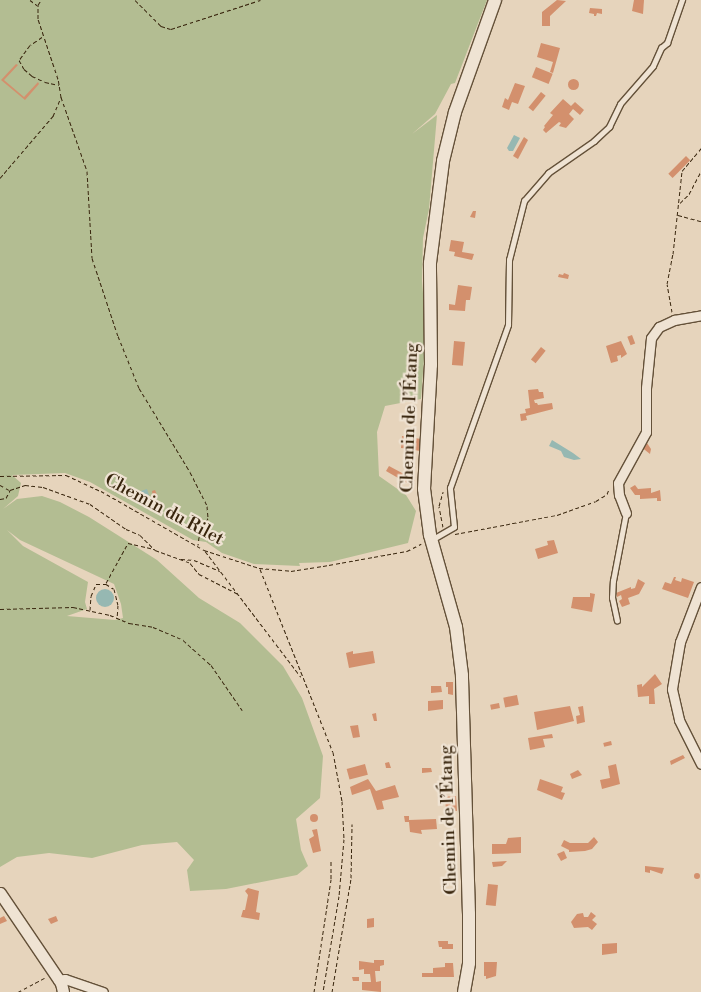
<!DOCTYPE html>
<html>
<head>
<meta charset="utf-8">
<style>
  body { margin:0 }
  #map { position:relative; width:701px; height:992px; overflow:hidden; background:#e6d4bc; font-family:"Libre Bodoni",serif }
  div>[style] { position:absolute }
  [style*='--x'] { left:calc(var(--x)*1px); top:calc(var(--y)*1px); width:calc(var(--w)*1px); rotate:calc(var(--a)*1deg) }
  .green>* { inset:0; background:#b3bd92 }
  .water>* { inset:0; background:#96b8b2; transform-origin:0 0 }
  .round { border-radius:50% }
  .building>* { inset:0; background:#d3906d; transform-origin:0 0 }
  .path>* { height:1px; margin-top:-0.5px; transform-origin:0; background:repeating-linear-gradient(90deg,#38250d 0 4px,transparent 0 6.5px) }
  .roads { filter:drop-shadow(1px 0 #645139) drop-shadow(-1px 0 #645139) drop-shadow(0 1px #645139) drop-shadow(0 -1px #645139) }
  .service>* { height:4.5px; margin:-2.25px; padding:0 2.25px; transform-origin:2.25px; border-radius:2.25px; background:#efe3d3 }
  .minor>* { height:9px; margin:-4.5px; padding:0 4.5px; transform-origin:4.5px; border-radius:4.5px; background:#efe3d3 }
  .tertiary>* { height:11px; margin:-5.5px; padding:0 5.5px; transform-origin:5.5px; border-radius:5.5px; background:#efe3d3 }
  .secondary>* { height:12px; margin:-6px; padding:0 6px; transform-origin:6px; border-radius:6px; background:#efe3d3 }
  span { translate:-50% -50%; white-space:nowrap; text-align:center; line-height:1.15; -webkit-text-stroke:4.5px #efe3d3; paint-order:stroke }
  .street-label { font-size:18px; color:#38250d }
</style>
</head>
<body>
<div id="map">
  <div class="green">
    <i style="clip-path:polygon(evenodd,0 0,487px 0,455px 83px,451px 84px,435px 114px,412px 134px,437px 115px,429px 209px,423px 238px,422px 281px,426px 331px,421px 399px,385px 406px,377px 432px,379px 476px,406px 495px,416px 511px,408px 543px,330px 562px,299px 563px,300px 566px,254px 564px,222px 553px,206px 542px,193px 540px,90px 482px,65px 473px,12px 475px,21px 483px,18px 496px,3px 509px,17px 499px,42px 496px,60px 502px,89px 517px,157px 560px,199px 598px,240px 623px,283px 666px,302px 698px,323px 756px,320px 798px,296px 819px,301px 850px,308px 866px,297px 875px,226px 889px,190px 891px,187px 870px,194px 860px,177px 842px,142px 845px,92px 858px,49px 853px,17px 857px,0 867px,0 0,7px 530px,20px 540px,114px 584px,121px 604px,123px 618px,115px 620px,67px 616px,87px 609px,85px 602px,88px 582px,23px 546px,7px 530px)"></i>
  </div>
  <div class="water">
    <i style="clip-path:polygon(514px 135px,520px 138px,513px 151px,509px 151px,507px 148px)"></i>
    <i style="clip-path:polygon(552px 440px,573px 453px,581px 459px,574px 460px,564px 457px,561px 451px,549px 446px)"></i>
    <i style="left:147px;top:489px;width:13px;height:12px;rotate:72deg"></i>
    <i class="round" style="left:96px;top:589px;width:18px;height:18px"></i>
  </div>
  <div class="building">
    <i style="clip-path:polygon(557px 0,566px 1px,550px 16px,550px 26px,542px 26px,542px 12px)"></i>
    <i style="clip-path:polygon(634px 0,644px 0,643px 14px,632px 11px)"></i>
    <i style="clip-path:polygon(590px 8px,602px 9px,602px 14px,597px 13px,596px 16px,594px 16px,594px 14px,589px 13px)"></i>
    <i style="clip-path:polygon(541px 43px,560px 48px,553px 73px,550px 72px,553px 62px,537px 57px)"></i>
    <i style="clip-path:polygon(16px 64px,18px 65px,4px 80px,24px 97px,38px 82px,39px 84px,25px 100px,1px 80px)"></i>
    <i style="left:536px;top:67px;width:18px;height:11px;rotate:22deg"></i>
    <i class="round" style="left:567.5px;top:78.5px;width:11px;height:11px"></i>
    <i style="clip-path:polygon(515px 83px,525px 86px,518px 104px,512px 102px,509px 110px,502px 107px,505px 98px,508px 100px)"></i>
    <i style="left:541px;top:92px;width:6px;height:20px;rotate:39deg"></i>
    <i style="clip-path:polygon(563px 99px,571px 106px,575px 102px,584px 110px,580px 115px,573px 109px,569px 114px,574px 119px,566px 128px,559px 126px,561px 123px,559px 122px,546px 133px,543px 130px,545px 127px,544px 126px,553px 115px,550px 113px)"></i>
    <i style="clip-path:polygon(524px 137px,528px 140px,518px 159px,513px 156px)"></i>
    <i style="left:686px;top:156px;width:6px;height:25px;rotate:45deg"></i>
    <i style="clip-path:polygon(473px 211px,476px 211px,475px 218px,470px 217px)"></i>
    <i style="clip-path:polygon(451px 240px,464px 242px,462px 252px,474px 254px,472px 260px,454px 256px,455px 252px,449px 251px)"></i>
    <i style="clip-path:polygon(564px 273px,569px 275px,568px 279px,558px 277px,559px 274px,563px 275px)"></i>
    <i style="clip-path:polygon(458px 285px,472px 287px,470px 300px,466px 300px,465px 311px,449px 310px,449px 304px,455px 305px)"></i>
    <i style="left:632px;top:335px;width:9px;height:5px;rotate:69deg"></i>
    <i style="left:454px;top:341px;width:11px;height:24px;rotate:5deg"></i>
    <i style="clip-path:polygon(621px 341px,627px 354px,621px 358px,621px 355px,617px 356px,618px 361px,611px 363px,606px 346px)"></i>
    <i style="left:541px;top:347px;width:6px;height:16px;rotate:39deg"></i>
    <i style="clip-path:polygon(538px 389px,539px 392px,543px 392px,544px 398px,534px 400px,535px 403px,537px 403px,538px 405px,552px 403px,553px 409px,526px 416px,527px 420px,521px 421px,520px 414px,526px 413px,525px 409px,530px 408px,528px 390px)"></i>
    <i style="clip-path:polygon(402px 436px,421px 439px,420px 451px,414px 450px,412px 464px,407px 464px,409px 449px,401px 448px)"></i>
    <i style="clip-path:polygon(645px 440px,651px 449px,650px 454px,640px 446px)"></i>
    <i style="clip-path:polygon(389px 466px,415px 480px,412px 486px,386px 471px)"></i>
    <i style="clip-path:polygon(635px 485px,638px 489px,651px 488px,651px 493px,660px 490px,661px 501px,657px 501px,657px 498px,640px 499px,640px 495px,635px 495px,630px 488px)"></i>
    <i style="clip-path:polygon(155px 490px,157px 495px,153px 497px,152px 491px)"></i>
    <i style="clip-path:polygon(554px 540px,558px 553px,538px 559px,535px 549px,548px 545px,547px 541px)"></i>
    <i style="clip-path:polygon(674px 577px,676px 577px,675px 580px,681px 582px,682px 578px,694px 582px,688px 598px,662px 589px,665px 582px,671px 584px)"></i>
    <i style="clip-path:polygon(638px 579px,645px 583px,639px 594px,628px 598px,630px 604px,622px 607px,619px 601px,622px 599px,621px 595px,617px 597px,616px 593px,631px 587px,631px 589px,635px 588px)"></i>
    <i style="clip-path:polygon(590px 593px,595px 594px,592px 612px,571px 608px,573px 597px,590px 597px)"></i>
    <i style="clip-path:polygon(353px 651px,353px 654px,373px 651px,375px 663px,349px 668px,346px 653px)"></i>
    <i style="clip-path:polygon(655px 674px,662px 684px,654px 689px,655px 704px,649px 704px,649px 696px,638px 697px,637px 685px,642px 684px,642px 687px)"></i>
    <i style="clip-path:polygon(446px 682px,453px 682px,453px 695px,448px 694px,448px 687px,446px 687px)"></i>
    <i style="clip-path:polygon(431px 686px,441px 686px,442px 692px,431px 693px)"></i>
    <i style="left:517px;top:695px;width:10px;height:14px;rotate:79deg"></i>
    <i style="clip-path:polygon(443px 700px,443px 709px,428px 711px,428px 701px)"></i>
    <i style="left:499px;top:703px;width:5px;height:9px;rotate:79deg"></i>
    <i style="clip-path:polygon(570px 706px,574px 721px,537px 730px,534px 712px)"></i>
    <i style="clip-path:polygon(583px 706px,585px 722px,577px 724px,576px 716px,580px 715px,578px 707px)"></i>
    <i style="clip-path:polygon(376px 713px,377px 721px,374px 721px,372px 714px)"></i>
    <i style="clip-path:polygon(358px 725px,360px 737px,353px 738px,350px 726px)"></i>
    <i style="clip-path:polygon(552px 734px,553px 738px,543px 739px,545px 747px,530px 750px,528px 738px)"></i>
    <i style="left:611px;top:741px;width:4px;height:8px;rotate:76deg"></i>
    <i style="clip-path:polygon(442px 751px,451px 751px,452px 755px,443px 756px)"></i>
    <i style="clip-path:polygon(683px 755px,685px 758px,671px 765px,670px 761px)"></i>
    <i style="clip-path:polygon(389px 762px,391px 768px,386px 768px,385px 763px)"></i>
    <i style="left:365px;top:764px;width:11px;height:19px;rotate:75deg"></i>
    <i style="clip-path:polygon(616px 764px,620px 784px,602px 789px,600px 780px,610px 778px,608px 766px)"></i>
    <i style="clip-path:polygon(422px 768px,431px 768px,432px 772px,422px 773px)"></i>
    <i style="clip-path:polygon(578px 770px,582px 775px,572px 779px,570px 774px)"></i>
    <i style="clip-path:polygon(368px 779px,376px 791px,395px 785px,399px 797px,382px 801px,384px 809px,377px 810px,370px 789px,352px 795px,350px 787px)"></i>
    <i style="clip-path:polygon(540px 779px,563px 787px,561px 792px,565px 793px,562px 800px,537px 790px)"></i>
    <i style="left:456px;top:796px;width:15px;height:11px;rotate:86deg"></i>
    <i class="round" style="left:310px;top:814px;width:8px;height:8px"></i>
    <i style="clip-path:polygon(404px 816px,409px 816px,409px 820px,436px 819px,437px 829px,421px 830px,422px 834px,410px 832px,409px 822px,405px 822px)"></i>
    <i style="clip-path:polygon(317px 829px,321px 851px,313px 853px,309px 839px,314px 836px,312px 830px)"></i>
    <i style="clip-path:polygon(521px 837px,521px 853px,492px 854px,492px 844px,506px 844px,508px 838px)"></i>
    <i style="clip-path:polygon(594px 837px,598px 842px,592px 849px,585px 851px,569px 852px,569px 850px,561px 846px,564px 840px,570px 843px,588px 843px)"></i>
    <i style="clip-path:polygon(564px 851px,567px 858px,561px 861px,557px 854px)"></i>
    <i style="clip-path:polygon(507px 861px,502px 866px,493px 867px,492px 862px)"></i>
    <i style="clip-path:polygon(645px 866px,664px 868px,662px 874px,650px 870px,650px 873px,645px 872px)"></i>
    <i class="round" style="left:694px;top:873px;width:6px;height:6px"></i>
    <i style="left:488px;top:884px;width:10px;height:21px;rotate:6deg"></i>
    <i style="clip-path:polygon(248px 888px,259px 891px,256px 912px,260px 913px,259px 920px,241px 917px,243px 910px,245px 910px,248px 895px,245px 891px)"></i>
    <i style="clip-path:polygon(591px 912px,596px 916px,592px 920px,597px 924px,592px 930px,588px 927px,574px 928px,571px 922px,577px 914px,583px 913px,584px 917px,588px 917px)"></i>
    <i style="clip-path:polygon(4px 916px,7px 921px,0 924px,0 918px)"></i>
    <i style="clip-path:polygon(56px 916px,58px 921px,51px 924px,48px 919px)"></i>
    <i style="clip-path:polygon(374px 918px,374px 927px,367px 928px,367px 919px)"></i>
    <i style="clip-path:polygon(438px 941px,448px 941px,448px 944px,453px 944px,453px 949px,442px 949px,442px 947px,439px 947px)"></i>
    <i style="clip-path:polygon(617px 943px,617px 953px,602px 955px,602px 944px)"></i>
    <i style="clip-path:polygon(374px 960px,384px 960px,384px 965px,380px 966px,380px 971px,375px 971px,376px 982px,381px 981px,381px 992px,362px 990px,362px 982px,371px 982px,370px 974px,364px 974px,364px 969px,359px 970px,359px 961px,374px 963px)"></i>
    <i style="clip-path:polygon(484px 962px,497px 962px,496px 976px,486px 979px,486px 976px,484px 976px)"></i>
    <i style="clip-path:polygon(445px 963px,453px 963px,454px 977px,422px 977px,422px 973px,433px 973px,433px 968px,445px 967px)"></i>
    <i style="clip-path:polygon(352px 977px,359px 977px,359px 981px,353px 981px)"></i>
  </div>
  <div class="path">
    <i style="--x:30;--y:0;--w:9;--a:36"></i>
    <i style="--x:135;--y:0;--w:37;--a:45"></i>
    <i style="--x:161;--y:26;--w:10;--a:17"></i>
    <i style="--x:171;--y:29;--w:94;--a:-18"></i>
    <i style="--x:38;--y:5;--w:6;--a:-59"></i>
    <i style="--x:42;--y:37;--w:14;--a:146"></i>
    <i style="--x:30;--y:45;--w:19;--a:126"></i>
    <i style="--x:19;--y:60;--w:10;--a:61"></i>
    <i style="--x:24;--y:69;--w:11;--a:41"></i>
    <i style="--x:32;--y:76;--w:14;--a:25"></i>
    <i style="--x:45;--y:82;--w:14;--a:12"></i>
    <i style="--x:61;--y:97;--w:78;--a:70.6"></i>
    <i style="--x:87;--y:171;--w:87;--a:86.7"></i>
    <i style="--x:92;--y:258;--w:82;--a:71.6"></i>
    <i style="--x:118;--y:336;--w:56;--a:68"></i>
    <i style="--x:139;--y:388;--w:98;--a:58.7"></i>
    <i style="--x:190;--y:472;--w:38;--a:63"></i>
    <i style="--x:207;--y:506;--w:12;--a:85"></i>
    <i style="--x:208;--y:518;--w:21;--a:115"></i>
    <i style="--x:199;--y:537;--w:8;--a:97"></i>
    <i style="--x:0;--y:178;--w:82;--a:-49.5"></i>
    <i style="--x:53;--y:116;--w:21;--a:-67"></i>
    <i style="--x:61;--y:97;--w:18;--a:-99"></i>
    <i style="--x:58;--y:79;--w:63;--a:-108.4"></i>
    <i style="--x:38;--y:19;--w:14;--a:-90"></i>
    <i style="--x:680;--y:203;--w:13;--a:-45"></i>
    <i style="--x:689;--y:194;--w:26;--a:-62"></i>
    <i style="--x:678;--y:215;--w:24;--a:15"></i>
    <i style="--x:672;--y:312;--w:28;--a:-100"></i>
    <i style="--x:667;--y:284;--w:31;--a:-79"></i>
    <i style="--x:673;--y:254;--w:83;--a:-83.8"></i>
    <i style="--x:682;--y:171;--w:30;--a:-50"></i>
    <i style="--x:0;--y:476;--w:66;--a:-0.9"></i>
    <i style="--x:66;--y:475;--w:38;--a:25"></i>
    <i style="--x:101;--y:491;--w:119;--a:29.8"></i>
    <i style="--x:204;--y:550;--w:58;--a:18.1"></i>
    <i style="--x:259;--y:568;--w:32;--a:5"></i>
    <i style="--x:291;--y:571;--w:32;--a:-9"></i>
    <i style="--x:323;--y:566;--w:85;--a:-10.1"></i>
    <i style="--x:407;--y:551;--w:16;--a:-27"></i>
    <i style="--x:0;--y:485;--w:10;--a:29"></i>
    <i style="--x:0;--y:499;--w:6;--a:-9"></i>
    <i style="--x:6;--y:498;--w:9;--a:-63"></i>
    <i style="--x:10;--y:490;--w:16;--a:-18"></i>
    <i style="--x:25;--y:485;--w:18;--a:6"></i>
    <i style="--x:43;--y:487;--w:50;--a:19.9"></i>
    <i style="--x:90;--y:504;--w:44;--a:34.8"></i>
    <i style="--x:126;--y:529;--w:15;--a:23"></i>
    <i style="--x:140;--y:535;--w:21;--a:45"></i>
    <i style="--x:155;--y:550;--w:37;--a:20"></i>
    <i style="--x:190;--y:563;--w:14;--a:51"></i>
    <i style="--x:199;--y:574;--w:44;--a:27.1"></i>
    <i style="--x:443;--y:527;--w:21;--a:-101"></i>
    <i style="--x:439;--y:506;--w:15;--a:-74"></i>
    <i style="--x:455;--y:534;--w:104;--a:-10.6"></i>
    <i style="--x:557;--y:515;--w:41;--a:-19.7"></i>
    <i style="--x:596;--y:501;--w:13;--a:-32"></i>
    <i style="--x:607;--y:494;--w:5;--a:-68"></i>
    <i style="--x:205;--y:551;--w:158;--a:52.7"></i>
    <i style="--x:181;--y:559;--w:13;--a:4"></i>
    <i style="--x:194;--y:560;--w:28;--a:23"></i>
    <i style="--x:260;--y:569;--w:197;--a:68.3"></i>
    <i style="--x:333;--y:752;--w:50;--a:79.6"></i>
    <i style="--x:342;--y:801;--w:38;--a:87"></i>
    <i style="--x:344;--y:839;--w:57;--a:95"></i>
    <i style="--x:339;--y:896;--w:97;--a:99.5"></i>
    <i style="--x:106;--y:583;--w:46;--a:-61.2"></i>
    <i style="--x:128;--y:543;--w:27;--a:13"></i>
    <i style="--x:0;--y:609;--w:73;--a:-1.6"></i>
    <i style="--x:73;--y:607;--w:38;--a:12"></i>
    <i style="--x:110;--y:615;--w:21;--a:23"></i>
    <i style="--x:129;--y:623;--w:24;--a:9"></i>
    <i style="--x:153;--y:627;--w:33;--a:23"></i>
    <i style="--x:183;--y:640;--w:38;--a:42"></i>
    <i style="--x:211;--y:665;--w:55;--a:55.4"></i>
    <i style="--x:90;--y:610;--w:14;--a:-86"></i>
    <i style="--x:91;--y:596;--w:13;--a:-67"></i>
    <i style="--x:96;--y:584;--w:10;--a:0"></i>
    <i style="--x:106;--y:584;--w:9;--a:32"></i>
    <i style="--x:114;--y:589;--w:16;--a:76"></i>
    <i style="--x:118;--y:605;--w:13;--a:94"></i>
    <i style="--x:18;--y:992;--w:30;--a:-28"></i>
    <i style="--x:314;--y:992;--w:114;--a:-81.4"></i>
    <i style="--x:331;--y:879;--w:19;--a:-90"></i>
    <i style="--x:332;--y:992;--w:116;--a:-80.5"></i>
    <i style="--x:351;--y:878;--w:54;--a:-88.9"></i>
  </div>
  <div class="roads">
    <div class="service">
      <i style="--x:433;--y:539;--w:24;--a:-30"></i>
      <i style="--x:454;--y:527;--w:39;--a:-96"></i>
      <i style="--x:450;--y:488;--w:173;--a:-70.4"></i>
      <i style="--x:508;--y:325;--w:65;--a:-89.1"></i>
      <i style="--x:509;--y:260;--w:61;--a:-75.7"></i>
      <i style="--x:524;--y:201;--w:37;--a:-49"></i>
      <i style="--x:548;--y:173;--w:56;--a:-34.8"></i>
      <i style="--x:594;--y:141;--w:21;--a:-43"></i>
      <i style="--x:609;--y:127;--w:25;--a:-64"></i>
      <i style="--x:620;--y:104;--w:50;--a:-49"></i>
      <i style="--x:653;--y:66;--w:20;--a:-66"></i>
      <i style="--x:661;--y:48;--w:8;--a:-40"></i>
      <i style="--x:667;--y:43;--w:46;--a:-70.8"></i>
      <i style="--x:617;--y:621;--w:24;--a:-102"></i>
      <i style="--x:612;--y:598;--w:17;--a:-87"></i>
      <i style="--x:613;--y:581;--w:69;--a:-79.2"></i>
    </div>
    <div class="minor">
      <i style="--x:626;--y:513;--w:19;--a:-111"></i>
      <i style="--x:619;--y:495;--w:12;--a:-95"></i>
      <i style="--x:618;--y:483;--w:58;--a:-61.2"></i>
      <i style="--x:646;--y:432;--w:44;--a:-90"></i>
      <i style="--x:646;--y:388;--w:50;--a:-84.3"></i>
      <i style="--x:651;--y:338;--w:14;--a:-54"></i>
      <i style="--x:659;--y:327;--w:17;--a:-25"></i>
      <i style="--x:674;--y:320;--w:27;--a:-10"></i>
      <i style="--x:701;--y:587;--w:59;--a:110.9"></i>
      <i style="--x:680;--y:642;--w:48;--a:99.7"></i>
      <i style="--x:672;--y:689;--w:32;--a:77"></i>
      <i style="--x:679;--y:720;--w:49;--a:63.4"></i>
      <i style="--x:58;--y:980;--w:7;--a:-8"></i>
      <i style="--x:65;--y:979;--w:40;--a:18.9"></i>
    </div>
    <div class="tertiary">
      <i style="--x:0;--y:893;--w:109;--a:55.9"></i>
      <i style="--x:61;--y:983;--w:9;--a:77"></i>
    </div>
    <div class="secondary">
      <i style="--x:464;--y:992;--w:29;--a:-80"></i>
      <i style="--x:469;--y:963;--w:49;--a:-90"></i>
      <i style="--x:469;--y:914;--w:239;--a:-91.7"></i>
      <i style="--x:462;--y:675;--w:48;--a:-97.1"></i>
      <i style="--x:456;--y:627;--w:96;--a:-105.8"></i>
      <i style="--x:430;--y:535;--w:46;--a:-97.4"></i>
      <i style="--x:424;--y:489;--w:124;--a:-86.8"></i>
      <i style="--x:431;--y:365;--w:102;--a:-90.6"></i>
      <i style="--x:430;--y:263;--w:103;--a:-82.7"></i>
      <i style="--x:443;--y:161;--w:50;--a:-76.2"></i>
      <i style="--x:455;--y:112;--w:119;--a:-70.3"></i>
    </div>
  </div>
  <div class="street-label">
    <span style="left:410px;top:418px;rotate:-88deg">Chemin de l’Étang</span>
    <span style="left:164px;top:510px;rotate:28deg">Chemin du Rilet</span>
    <span style="left:449px;top:820px;rotate:-92deg">Chemin de l’Étang</span>
  </div>
</div>
</body>
</html>
